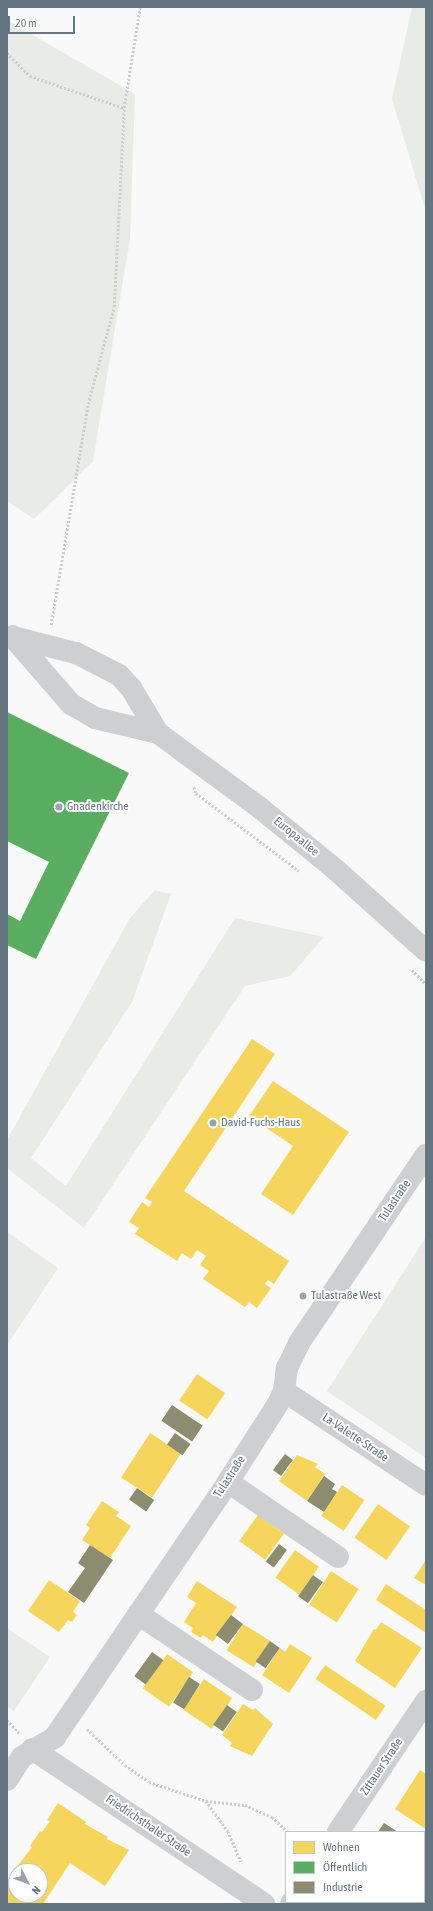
<!DOCTYPE html>
<html>
<head>
<meta charset="utf-8">
<style>
  body { margin:0 }
  #map { position:relative; width:433px; height:1911px; overflow:hidden; background:#f9f9f9; font-family:"Asap Condensed",sans-serif }
  div>[style] { position:absolute }
  [style*='--x'] { left:calc(var(--x)*1px); top:calc(var(--y)*1px); width:calc(var(--w)*1px); rotate:calc(var(--a)*1deg) }
  .green>* { inset:0; background:#e8ebe6 }
  .homes>* { inset:0; background:#f6d55c; transform-origin:0 0 }
  .public>* { inset:0; background:#5aae61 }
  .industry>* { inset:0; background:#8c8c6e; transform-origin:0 0 }
  .path>* { height:2.5px; margin-top:-1.25px; transform-origin:0; background:repeating-linear-gradient(90deg,#cbcccd 0 2px,transparent 0 4px) }
  .minor>* { height:22px; margin:-11px; padding:0 11px; transform-origin:11px; border-radius:11px; background:#cecfd0 }
  .dots>* { width:11px; height:11px; translate:-50% -50%; box-sizing:border-box; border:2px solid #fff; border-radius:50% }
  span { translate:-50% -50%; white-space:nowrap; text-align:center; line-height:1.15; -webkit-text-stroke:4px #fff; paint-order:stroke }
  .poi-label { font-size:12px; color:#657683 }
  .left { translate:0 -50%; text-align:left }
  .street-label { font-size:12px; color:#657683 }
  .frame { position:absolute; inset:0; border:8px solid #657683; pointer-events:none }
  .legend { position:absolute; left:285px; top:1831px; width:140px; height:72px; box-sizing:border-box; background:#fff; border:1px solid #c1c8cd; margin:0; padding:5px 7px; list-style:none; font-size:12px; color:#657683 }
  .legend li { display:flex; align-items:center; gap:8px; height:20px }
  .legend b { width:20px; border:1px solid #c1c8cd }
  .north { position:absolute; left:8px; top:1863px; width:40px; height:40px; box-sizing:border-box; background:#fff; border:1px solid #c1c8cd; border-radius:50%; rotate:132deg; font-size:11px; font-weight:700; line-height:16px; text-align:center; color:#657683 }
  .north::after { content:''; display:block; margin:auto; width:14px; height:18px; background:#99a4ac; clip-path:polygon(50% 0,100% 100%,50% 72%,0 100%) }
  .scale { position:absolute; left:8px; top:16px; width:67px; height:18px; box-sizing:border-box; border:2px solid #657683; border-top:0; padding-left:5px; font-size:12px; line-height:14px; white-space:nowrap; color:#657683; -webkit-text-stroke:3px #fff; paint-order:stroke }
</style>
</head>
<body>
<div id="map">
  <div class="green">
    <i style="clip-path:polygon(412px 7px,426px 7px,426px 212px,392px 99px)"></i>
    <i style="clip-path:polygon(7px 20px,135px 94px,130px 239px,93px 461px,34px 519px,7px 501px)"></i>
    <i style="clip-path:polygon(155px 890px,171px 894px,132px 1002px,31px 1158px,66px 1186px,235px 918px,324px 937px,290px 976px,245px 986px,84px 1228px,7px 1168px,7px 1140px,130px 918px)"></i>
    <i style="clip-path:polygon(7px 1232px,58px 1268px,7px 1345px)"></i>
    <i style="clip-path:polygon(426px 1237px,426px 1458px,327px 1391px)"></i>
    <i style="clip-path:polygon(7px 1628px,50px 1657px,14px 1711px,7px 1706px)"></i>
  </div>
  <div class="homes">
    <i style="clip-path:polygon(252px 1039px,275px 1054px,184px 1191px,289px 1261px,274px 1284px,268px 1280px,265px 1284px,271px 1288px,257px 1308px,249px 1302px,245px 1307px,203px 1279px,209px 1271px,200px 1265px,206px 1256px,197px 1250px,191px 1259px,182px 1253px,177px 1261px,135px 1234px,139px 1228px,129px 1222px,142px 1202px,149px 1207px,152px 1202px,145px 1198px)"></i>
    <i style="clip-path:polygon(273px 1081px,349px 1132px,293px 1215px,261px 1194px,293px 1146px,249px 1116px)"></i>
    <i style="left:197px;top:1374px;width:34px;height:32px;rotate:34deg"></i>
    <i style="left:150px;top:1433px;width:37px;height:53px;rotate:33deg"></i>
    <i style="clip-path:polygon(297px 1455px,318px 1464px,315px 1467px,325px 1474px,307px 1501px,279px 1481px)"></i>
    <i style="left:342px;top:1485px;width:27px;height:37px;rotate:34deg"></i>
    <i style="clip-path:polygon(102px 1501px,119px 1512px,116px 1516px,131px 1526px,110px 1558px,82px 1540px,90px 1528px,86px 1525px)"></i>
    <i style="left:378px;top:1504px;width:39px;height:41px;rotate:35deg"></i>
    <i style="left:258px;top:1515px;width:32px;height:32px;rotate:36deg"></i>
    <i style="left:295px;top:1550px;width:29px;height:34px;rotate:35deg"></i>
    <i style="clip-path:polygon(426px 1560px,426px 1585px,414px 1578px)"></i>
    <i style="left:331px;top:1571px;width:33px;height:40px;rotate:33deg"></i>
    <i style="clip-path:polygon(49px 1580px,80px 1601px,73px 1612px,77px 1615px,72px 1622px,68px 1620px,59px 1632px,28px 1611px)"></i>
    <i style="clip-path:polygon(197px 1581px,237px 1607px,213px 1642px,203px 1635px,201px 1638px,191px 1632px,193px 1628px,184px 1622px,196px 1603px,187px 1597px)"></i>
    <i style="clip-path:polygon(386px 1584px,426px 1610px,426px 1633px,376px 1600px)"></i>
    <i style="clip-path:polygon(381px 1622px,422px 1648px,395px 1688px,355px 1661px,374px 1629px,376px 1630px)"></i>
    <i style="left:243px;top:1624px;width:32px;height:31px;rotate:32deg"></i>
    <i style="clip-path:polygon(290px 1644px,312px 1658px,289px 1693px,262px 1675px,280px 1648px,285px 1652px)"></i>
    <i style="left:167px;top:1654px;width:32px;height:42px;rotate:35deg"></i>
    <i style="left:325px;top:1665px;width:73px;height:17px;rotate:34deg"></i>
    <i style="left:204px;top:1679px;width:34px;height:37px;rotate:34deg"></i>
    <i style="clip-path:polygon(243px 1704px,253px 1710px,255px 1708px,273px 1724px,252px 1756px,230px 1746px,232px 1743px,222px 1735px)"></i>
    <i style="clip-path:polygon(420px 1770px,426px 1774px,426px 1829px,395px 1809px)"></i>
    <i style="clip-path:polygon(evenodd,58px 1803px,86px 1822px,85px 1824px,108px 1837px,107px 1839px,129px 1850px,105px 1886px,70px 1863px,43px 1904px,7px 1904px,7px 1885px,12px 1877px,10px 1876px,32px 1847px,30px 1846px,40px 1831px,42px 1832px,50px 1821px,47px 1820px,58px 1803px,16px 1871px,40px 1871px,40px 1895px,16px 1895px,16px 1871px)"></i>
  </div>
  <div class="public">
    <i style="clip-path:polygon(7px 712px,129px 773px,36px 959px,7px 945px,7px 914px,20px 921px,49px 862px,7px 841px)"></i>
  </div>
  <div class="industry">
    <i style="left:172px;top:1405px;width:37px;height:19px;rotate:34deg"></i>
    <i style="left:175px;top:1433px;width:19px;height:14px;rotate:35deg"></i>
    <i style="left:285px;top:1454px;width:10px;height:20px;rotate:37deg"></i>
    <i style="clip-path:polygon(324px 1476px,335px 1484px,332px 1489px,337px 1492px,324px 1512px,307px 1501px)"></i>
    <i style="left:137px;top:1488px;width:21px;height:14px;rotate:35deg"></i>
    <i style="left:279px;top:1544px;width:10px;height:22px;rotate:37deg"></i>
    <i style="clip-path:polygon(90px 1545px,113px 1560px,84px 1603px,68px 1592px,85px 1568px,78px 1563px)"></i>
    <i style="left:313px;top:1575px;width:12px;height:26px;rotate:35deg"></i>
    <i style="left:231px;top:1615px;width:15px;height:25px;rotate:37deg"></i>
    <i style="left:270px;top:1641px;width:12px;height:25px;rotate:35deg"></i>
    <i style="left:152px;top:1652px;width:14px;height:30px;rotate:36deg"></i>
    <i style="left:189px;top:1677px;width:13px;height:30px;rotate:32deg"></i>
    <i style="left:227px;top:1705px;width:12px;height:24px;rotate:35deg"></i>
    <i style="clip-path:polygon(384px 1823px,398px 1832px,378px 1832px)"></i>
    <i style="left:424px;top:1850px;width:2px;height:22px;rotate:27deg"></i>
  </div>
  <div class="path">
    <i style="--x:7;--y:53;--w:33;--a:45"></i>
    <i style="--x:30;--y:76;--w:99;--a:18.8"></i>
    <i style="--x:51;--y:625;--w:224;--a:-80.5"></i>
    <i style="--x:88;--y:404;--w:100;--a:-75"></i>
    <i style="--x:114;--y:307;--w:199;--a:-87.1"></i>
    <i style="--x:124;--y:108;--w:102;--a:-81"></i>
    <i style="--x:194;--y:787;--w:6;--a:72"></i>
    <i style="--x:196;--y:793;--w:129;--a:37.1"></i>
    <i style="--x:412;--y:970;--w:20;--a:45"></i>
    <i style="--x:7;--y:1720;--w:18;--a:47"></i>
    <i style="--x:87;--y:1729;--w:52;--a:43.5"></i>
    <i style="--x:125;--y:1765;--w:29;--a:35"></i>
    <i style="--x:149;--y:1782;--w:60;--a:18.4"></i>
    <i style="--x:206;--y:1801;--w:39;--a:6"></i>
    <i style="--x:245;--y:1805;--w:30;--a:24"></i>
    <i style="--x:272;--y:1817;--w:22;--a:43"></i>
    <i style="--x:206;--y:1801;--w:37;--a:54"></i>
    <i style="--x:228;--y:1831;--w:33;--a:67"></i>
    <i style="--x:343;--y:1902;--w:2;--a:63"></i>
  </div>
  <div class="minor">
    <i style="--x:12;--y:636;--w:90;--a:49.1"></i>
    <i style="--x:71;--y:704;--w:28;--a:30"></i>
    <i style="--x:95;--y:718;--w:65;--a:13.4"></i>
    <i style="--x:13;--y:637;--w:65;--a:14.3"></i>
    <i style="--x:76;--y:653;--w:48;--a:27.1"></i>
    <i style="--x:119;--y:675;--w:18;--a:47"></i>
    <i style="--x:131;--y:688;--w:52;--a:59"></i>
    <i style="--x:158;--y:733;--w:127;--a:36.3"></i>
    <i style="--x:260;--y:808;--w:97;--a:39.1"></i>
    <i style="--x:335;--y:869;--w:122;--a:42"></i>
    <i style="--x:284;--y:1391;--w:170;--a:33.5"></i>
    <i style="--x:228;--y:1482;--w:133;--a:34.3"></i>
    <i style="--x:138;--y:1614;--w:137;--a:33.7"></i>
    <i style="--x:32;--y:1749;--w:279;--a:33.7"></i>
    <i style="--x:7;--y:1780;--w:27;--a:-57"></i>
    <i style="--x:22;--y:1757;--w:39;--a:-31"></i>
    <i style="--x:55;--y:1737;--w:308;--a:-55.8"></i>
    <i style="--x:228;--y:1482;--w:95;--a:-57.5"></i>
    <i style="--x:279;--y:1402;--w:12;--a:-66"></i>
    <i style="--x:284;--y:1391;--w:23;--a:-83"></i>
    <i style="--x:287;--y:1368;--w:28;--a:-64"></i>
    <i style="--x:299;--y:1343;--w:227;--a:-56"></i>
    <i style="--x:338;--y:1832;--w:158;--a:-56.1"></i>
    <i style="--x:291;--y:1904;--w:2;--a:-63"></i>
  </div>
  <div class="dots">
    <i style="left:59px;top:807px;background:#99a4ac"></i>
    <i style="left:213px;top:1123px;background:#99a4ac"></i>
    <i style="left:303px;top:1296px;background:#99a4ac"></i>
  </div>
  <div class="poi-label">
    <span class="left" style="left:67px;top:807px">Gnadenkirche</span>
    <span class="left" style="left:221px;top:1123px">David-Fuchs-Haus</span>
    <span class="left" style="left:311px;top:1296px">Tulastraße West</span>
  </div>
  <div class="street-label">
    <span style="left:296px;top:837px;rotate:39deg">Europaallee</span>
    <span style="left:395px;top:1201px;rotate:-56deg">Tulastraße</span>
    <span style="left:355px;top:1438px;rotate:34deg">La-Valette-Straße</span>
    <span style="left:230px;top:1477px;rotate:-57deg">Tulastraße</span>
    <span style="left:382px;top:1767px;rotate:-56deg">Zittauer Straße</span>
    <span style="left:148px;top:1826px;rotate:34deg">Friedrichsthaler Straße</span>
  </div>
  <div class="frame"></div>
  <ul class="legend">
  <li><b style="height:11px;background:#f6d55c"></b>Wohnen</li>
  <li><b style="height:11px;background:#5aae61"></b>Öffentlich</li>
  <li><b style="height:11px;background:#8c8c6e"></b>Industrie</li>
  </ul>
  <div class="north">N</div>
  <div class="scale">20 m</div>
</div>
</body>
</html>
